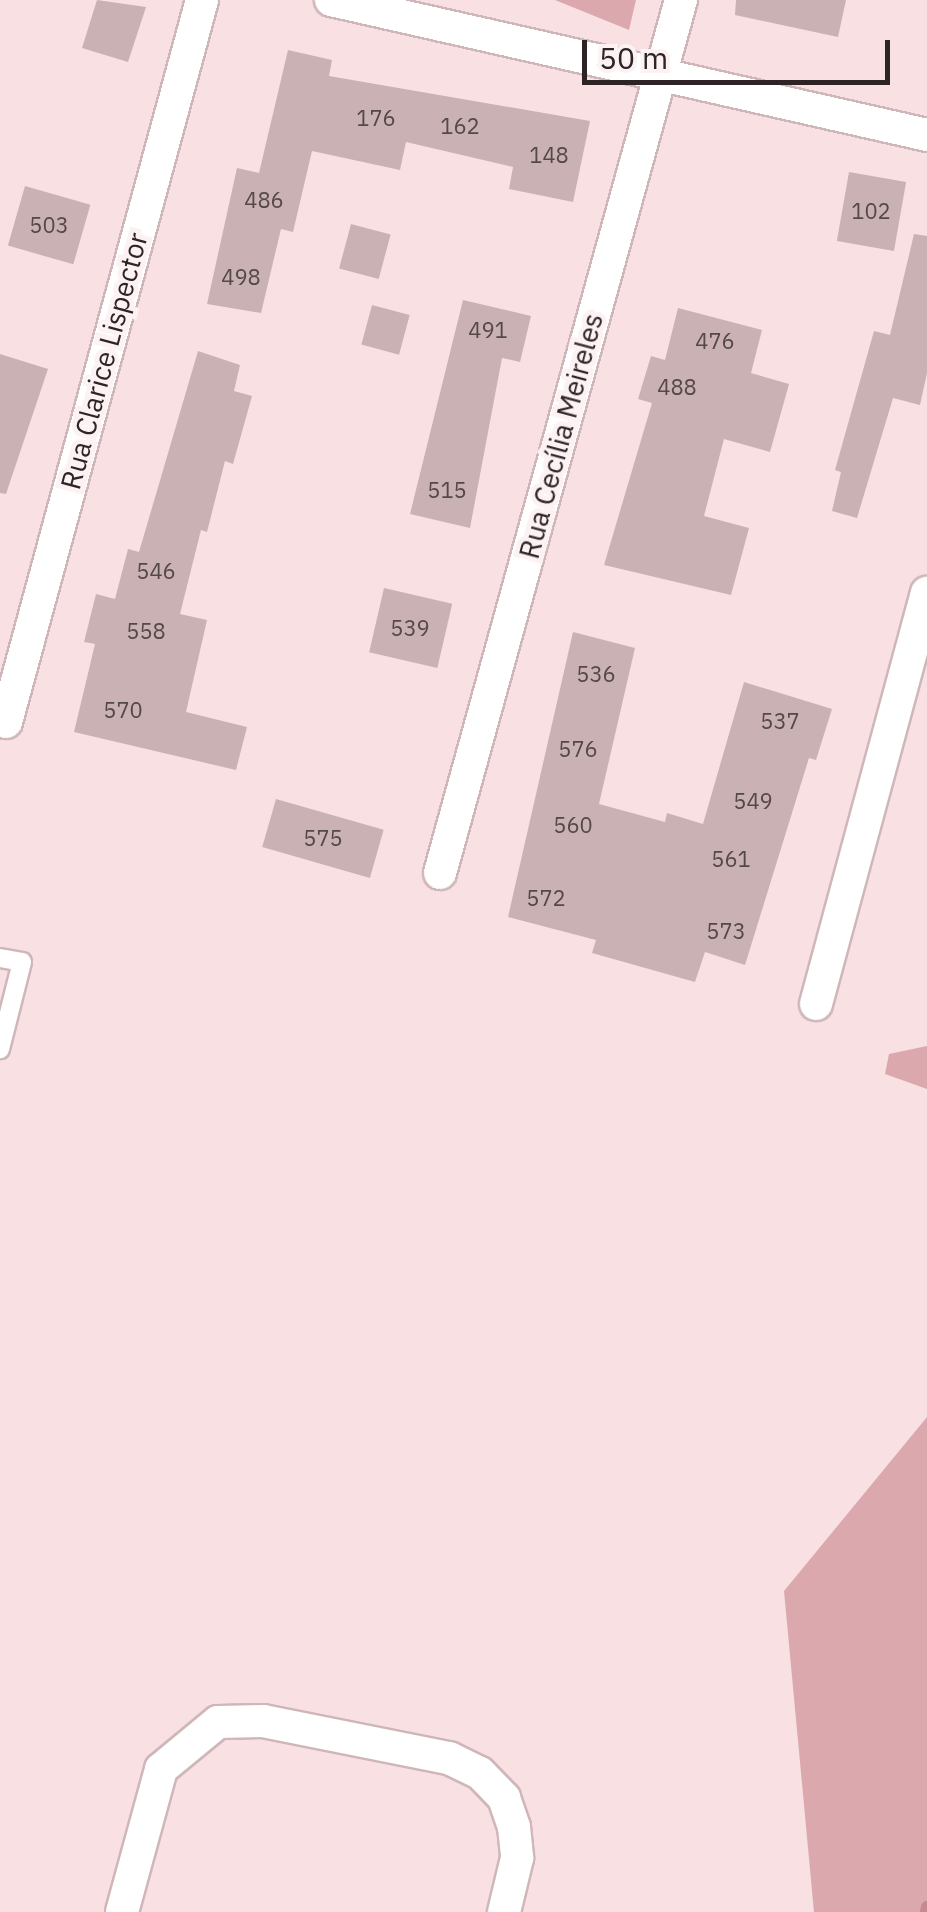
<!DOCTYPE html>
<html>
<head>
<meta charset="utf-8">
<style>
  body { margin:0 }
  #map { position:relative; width:927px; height:1912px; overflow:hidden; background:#f9e0e3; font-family:"IBM Plex Sans",sans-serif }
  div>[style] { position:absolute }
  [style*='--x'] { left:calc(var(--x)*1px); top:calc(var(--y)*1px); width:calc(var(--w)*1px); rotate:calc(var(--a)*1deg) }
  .green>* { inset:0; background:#daa8ad }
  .stream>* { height:12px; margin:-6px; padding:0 6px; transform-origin:6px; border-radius:6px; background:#c58a91 }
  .building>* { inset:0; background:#cab2b4; transform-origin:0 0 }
  .roads { filter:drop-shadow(2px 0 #cfb7b9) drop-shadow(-2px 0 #cfb7b9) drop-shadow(0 2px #cfb7b9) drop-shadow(0 -2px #cfb7b9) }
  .service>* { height:18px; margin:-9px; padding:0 9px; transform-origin:9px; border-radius:9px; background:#fff }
  .minor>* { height:32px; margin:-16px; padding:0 16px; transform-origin:16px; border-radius:16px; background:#fff }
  span { translate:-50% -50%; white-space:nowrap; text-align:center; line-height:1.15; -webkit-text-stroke:10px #fcf2f3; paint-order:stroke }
  .number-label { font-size:22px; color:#554849 }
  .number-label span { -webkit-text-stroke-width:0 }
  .street-label { font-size:28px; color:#2e2425 }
  .scale { position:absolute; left:582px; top:40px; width:308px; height:45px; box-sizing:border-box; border:5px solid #2e2425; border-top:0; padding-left:12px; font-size:30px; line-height:35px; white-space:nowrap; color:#2e2425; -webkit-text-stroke:8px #fcf2f3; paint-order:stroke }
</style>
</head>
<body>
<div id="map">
  <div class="green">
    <i style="clip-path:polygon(555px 0,636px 0,629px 30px)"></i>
    <i style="clip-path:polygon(927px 1046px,927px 1089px,885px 1074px,889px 1054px)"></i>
    <i style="clip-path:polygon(927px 1417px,927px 1912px,814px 1912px,784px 1591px)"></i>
  </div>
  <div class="stream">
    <i style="--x:926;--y:1912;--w:5;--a:-79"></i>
  </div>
  <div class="building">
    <i style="clip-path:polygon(97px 0,146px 7px,128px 62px,82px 48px)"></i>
    <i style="clip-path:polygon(736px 0,846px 0,838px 37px,735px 15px)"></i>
    <i style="clip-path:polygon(288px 50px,332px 60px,329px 76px,590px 121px,573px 202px,509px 189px,513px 167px,406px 142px,400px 170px,312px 151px,293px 232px,281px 229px,261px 313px,207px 304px,237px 168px,259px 173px)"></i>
    <i style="left:849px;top:172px;width:58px;height:70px;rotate:10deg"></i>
    <i style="left:25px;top:186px;width:68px;height:62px;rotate:16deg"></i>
    <i style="left:351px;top:224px;width:41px;height:46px;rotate:15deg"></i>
    <i style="clip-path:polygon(914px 234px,927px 236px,927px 373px,920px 405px,893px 398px,857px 518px,832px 511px,841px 472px,835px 470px,874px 331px,890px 335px)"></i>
    <i style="clip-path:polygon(463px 300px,531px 316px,520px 362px,502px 358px,470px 528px,410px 514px)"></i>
    <i style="left:372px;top:305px;width:39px;height:41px;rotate:15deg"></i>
    <i style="clip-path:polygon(678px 308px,762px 330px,751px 373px,789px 384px,770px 452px,724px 439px,704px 516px,749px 528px,731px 595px,604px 565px,652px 403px,638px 399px,651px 356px,665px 360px)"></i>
    <i style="clip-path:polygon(198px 351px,240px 365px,234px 391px,252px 396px,233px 464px,225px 461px,207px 532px,201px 530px,180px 614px,207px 620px,186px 712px,247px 727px,236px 770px,74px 732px,95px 644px,84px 642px,96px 594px,115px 599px,128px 549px,139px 552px)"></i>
    <i style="clip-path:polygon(0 354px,48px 369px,6px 494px,0 493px)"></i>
    <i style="left:384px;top:588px;width:70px;height:66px;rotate:13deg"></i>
    <i style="clip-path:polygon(573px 632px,635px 648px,599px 804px,665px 822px,667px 813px,703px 824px,744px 682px,832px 709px,816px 760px,809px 758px,745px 965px,705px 952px,695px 982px,592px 953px,596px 940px,508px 917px)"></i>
    <i style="left:276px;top:799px;width:112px;height:50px;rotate:16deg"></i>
  </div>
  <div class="roads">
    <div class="service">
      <i style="--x:0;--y:958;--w:22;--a:10"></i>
      <i style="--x:22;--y:962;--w:90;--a:104.2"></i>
    </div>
    <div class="minor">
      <i style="--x:331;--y:0;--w:611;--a:12.76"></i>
      <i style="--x:6;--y:722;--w:748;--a:-74.81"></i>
      <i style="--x:440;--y:873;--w:906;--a:-74.57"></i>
      <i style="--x:816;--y:1004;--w:426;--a:-74.9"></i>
      <i style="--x:122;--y:1912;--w:148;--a:-74.7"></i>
      <i style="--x:161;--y:1769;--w:74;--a:-39.5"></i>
      <i style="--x:218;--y:1722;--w:45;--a:-1.3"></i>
      <i style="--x:263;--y:1721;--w:190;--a:11.3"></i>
      <i style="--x:449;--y:1758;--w:34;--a:26"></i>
      <i style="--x:480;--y:1773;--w:35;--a:46"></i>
      <i style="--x:504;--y:1798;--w:31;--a:71"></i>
      <i style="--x:514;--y:1827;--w:31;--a:84"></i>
      <i style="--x:517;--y:1858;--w:56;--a:103.5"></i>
    </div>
  </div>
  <div class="number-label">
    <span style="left:376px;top:118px">176</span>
    <span style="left:460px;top:126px">162</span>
    <span style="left:549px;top:155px">148</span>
    <span style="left:264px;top:200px">486</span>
    <span style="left:871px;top:211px">102</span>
    <span style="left:49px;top:225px">503</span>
    <span style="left:241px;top:277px">498</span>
    <span style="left:488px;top:330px">491</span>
    <span style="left:715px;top:341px">476</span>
    <span style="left:677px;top:387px">488</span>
    <span style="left:447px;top:490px">515</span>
    <span style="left:156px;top:571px">546</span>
    <span style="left:410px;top:628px">539</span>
    <span style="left:146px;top:631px">558</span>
    <span style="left:596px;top:674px">536</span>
    <span style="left:123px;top:710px">570</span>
    <span style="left:780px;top:721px">537</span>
    <span style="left:578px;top:749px">576</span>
    <span style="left:753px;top:801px">549</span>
    <span style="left:573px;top:825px">560</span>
    <span style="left:323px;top:838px">575</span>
    <span style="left:731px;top:859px">561</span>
    <span style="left:546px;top:898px">572</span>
    <span style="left:726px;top:931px">573</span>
  </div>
  <div class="street-label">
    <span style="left:104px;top:361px;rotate:-75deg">Rua Clarice Lispector</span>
    <span style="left:561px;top:436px;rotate:-75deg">Rua Cecília Meireles</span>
  </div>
  <div class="scale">50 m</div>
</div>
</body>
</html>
